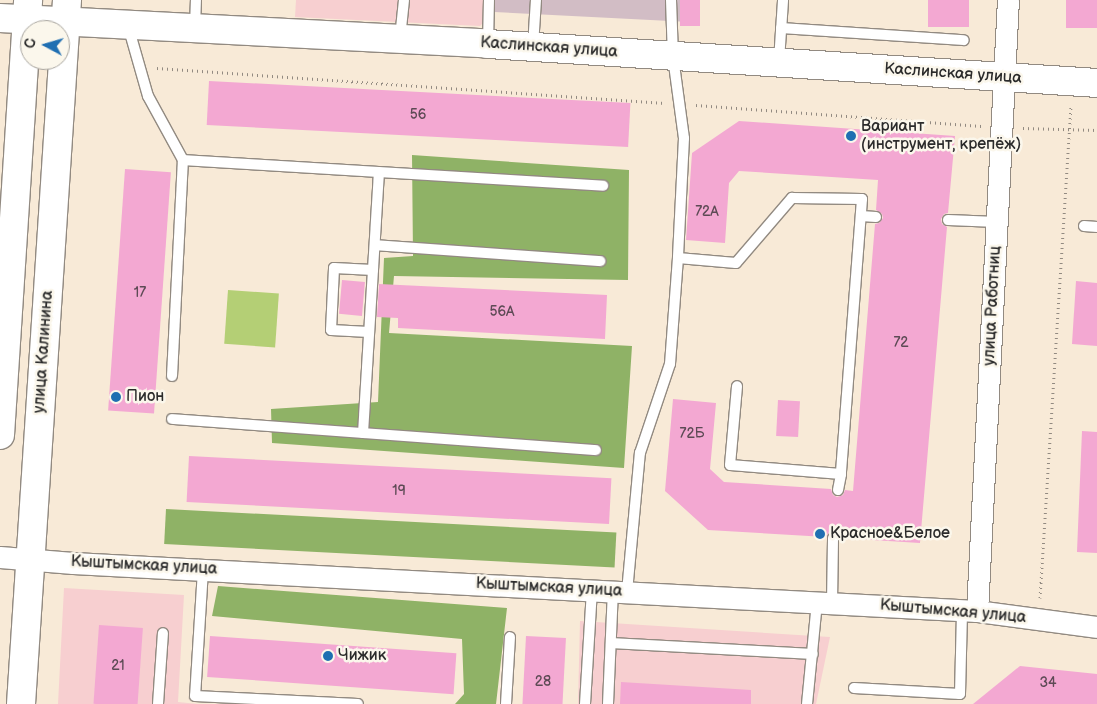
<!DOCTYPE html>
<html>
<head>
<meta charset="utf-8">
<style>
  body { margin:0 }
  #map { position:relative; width:1097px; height:704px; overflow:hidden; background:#f8ead7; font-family:"Balsamiq Sans",sans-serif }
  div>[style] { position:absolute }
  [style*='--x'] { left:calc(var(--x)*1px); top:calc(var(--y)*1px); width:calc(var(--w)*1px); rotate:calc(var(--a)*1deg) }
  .built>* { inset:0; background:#f7cfd0 }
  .industrial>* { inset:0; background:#d2bdc5 }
  .green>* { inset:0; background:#b4cf75; transform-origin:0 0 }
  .forest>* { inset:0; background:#8fb266; transform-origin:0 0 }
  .building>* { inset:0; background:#f3a8d2; transform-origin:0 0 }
  .path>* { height:3px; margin-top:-1.5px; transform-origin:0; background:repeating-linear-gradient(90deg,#928a81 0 1px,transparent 0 5px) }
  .roads { filter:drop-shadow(1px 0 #928a81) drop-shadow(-1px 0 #928a81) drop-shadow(0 1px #928a81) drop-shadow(0 -1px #928a81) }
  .lane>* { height:10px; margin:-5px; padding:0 5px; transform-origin:5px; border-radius:5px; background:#fff }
  .street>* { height:21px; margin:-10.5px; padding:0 10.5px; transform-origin:10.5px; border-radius:10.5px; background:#fff }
  .secondary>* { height:28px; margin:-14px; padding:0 14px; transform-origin:14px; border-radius:14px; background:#fff }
  .dots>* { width:14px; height:14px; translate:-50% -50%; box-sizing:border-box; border:2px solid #fbf7ec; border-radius:50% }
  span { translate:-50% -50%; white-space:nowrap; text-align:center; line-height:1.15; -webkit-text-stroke:5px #fbf7ec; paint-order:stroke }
  .number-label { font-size:14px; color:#5d4a55 }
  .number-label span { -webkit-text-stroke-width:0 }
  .street-label { font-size:16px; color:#2b2b2b }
  .poi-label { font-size:16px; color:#2b2b2b }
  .left { translate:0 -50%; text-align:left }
  .north { position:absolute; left:20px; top:20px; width:50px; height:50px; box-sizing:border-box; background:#fbf7ec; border:1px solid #a8a59f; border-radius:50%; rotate:276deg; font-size:14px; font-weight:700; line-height:20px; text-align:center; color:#2b2b2b }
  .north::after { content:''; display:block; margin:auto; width:18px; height:22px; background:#1f6fb2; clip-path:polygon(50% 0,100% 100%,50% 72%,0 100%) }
</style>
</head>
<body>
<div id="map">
  <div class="built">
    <i style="clip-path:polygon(296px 0,495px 0,494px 12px,480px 26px,295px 17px)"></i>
    <i style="clip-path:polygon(64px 588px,184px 595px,178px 702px,198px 704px,58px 704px)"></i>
    <i style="clip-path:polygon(580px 621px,830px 637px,816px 704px,578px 704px)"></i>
  </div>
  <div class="industrial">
    <i style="clip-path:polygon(495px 0,691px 0,690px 22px,494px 12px)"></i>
  </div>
  <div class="green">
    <i style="left:228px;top:290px;width:51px;height:54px;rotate:4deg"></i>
  </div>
  <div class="forest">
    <i style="clip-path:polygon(412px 155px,629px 170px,628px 280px,394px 276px,389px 333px,632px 346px,624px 468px,272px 443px,271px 409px,378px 402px,384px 258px,413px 256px)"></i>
    <i style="left:166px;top:509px;width:451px;height:35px;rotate:3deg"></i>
    <i style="clip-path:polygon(218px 586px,507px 608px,496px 704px,455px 704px,464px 694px,462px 639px,212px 616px)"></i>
  </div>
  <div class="building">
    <i style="left:680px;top:0;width:20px;height:26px"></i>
    <i style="left:928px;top:0;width:41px;height:27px"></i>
    <i style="left:1066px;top:0;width:31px;height:28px"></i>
    <i style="left:209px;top:81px;width:422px;height:44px;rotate:3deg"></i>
    <i style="clip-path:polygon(739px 121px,955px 136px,948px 213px,944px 214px,941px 219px,942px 224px,947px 227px,920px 543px,840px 538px,839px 534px,834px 531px,829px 532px,826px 537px,708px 530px,665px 491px,673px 399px,716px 403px,710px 469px,724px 482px,831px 489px,833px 495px,837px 497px,843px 495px,845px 490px,853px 491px,875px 224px,879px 223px,883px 218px,882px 214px,876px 210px,878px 180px,739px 171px,729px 183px,725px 243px,686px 240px,692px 153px)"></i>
    <i style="left:125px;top:169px;width:46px;height:242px;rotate:4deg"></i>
    <i style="left:342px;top:280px;width:23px;height:34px;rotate:5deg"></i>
    <i style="clip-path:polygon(1076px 281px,1097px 283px,1097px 346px,1072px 344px)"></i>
    <i style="clip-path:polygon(379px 284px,607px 295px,605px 339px,398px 328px,398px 318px,377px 317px)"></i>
    <i style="left:778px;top:400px;width:22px;height:36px;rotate:3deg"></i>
    <i style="clip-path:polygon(1082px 431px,1097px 432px,1097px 553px,1077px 552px)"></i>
    <i style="left:189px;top:456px;width:423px;height:46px;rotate:3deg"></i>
    <i style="left:99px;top:625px;width:44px;height:79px;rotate:4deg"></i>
    <i style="left:210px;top:636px;width:247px;height:41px;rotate:4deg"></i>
    <i style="left:526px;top:636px;width:40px;height:68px;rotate:3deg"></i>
    <i style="clip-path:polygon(1020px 666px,1097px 674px,1097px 704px,973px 704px)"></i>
    <i style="clip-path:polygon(621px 682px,751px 690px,751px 704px,620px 704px)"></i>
  </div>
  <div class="path">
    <i style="--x:157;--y:68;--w:509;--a:3.94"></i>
    <i style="--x:696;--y:105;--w:286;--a:4.2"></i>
    <i style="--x:1023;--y:128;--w:74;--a:1.5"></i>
    <i style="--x:1040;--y:598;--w:494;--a:-86.4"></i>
  </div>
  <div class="roads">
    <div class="lane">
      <i style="--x:671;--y:0;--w:57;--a:88"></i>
      <i style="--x:673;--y:57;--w:82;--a:82.3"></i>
      <i style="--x:684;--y:138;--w:120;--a:92.9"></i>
      <i style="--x:678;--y:258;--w:58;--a:4.9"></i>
      <i style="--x:736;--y:263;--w:86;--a:-49.3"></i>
      <i style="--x:792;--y:198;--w:70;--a:0.8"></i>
      <i style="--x:862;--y:199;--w:276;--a:94.4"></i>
      <i style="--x:841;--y:474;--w:111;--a:-175.4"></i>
      <i style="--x:730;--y:465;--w:79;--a:-84.9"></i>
      <i style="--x:128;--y:26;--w:73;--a:74.1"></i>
      <i style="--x:148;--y:96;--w:73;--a:61.3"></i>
      <i style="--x:183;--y:160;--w:421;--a:3.5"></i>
      <i style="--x:195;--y:27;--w:27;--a:-88"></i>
      <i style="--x:781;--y:28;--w:183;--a:3.8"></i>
      <i style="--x:400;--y:38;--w:38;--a:-84"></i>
      <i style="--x:488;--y:43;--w:43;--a:-88.7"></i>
      <i style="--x:533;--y:46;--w:46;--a:-86.3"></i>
      <i style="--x:779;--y:61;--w:61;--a:-86.2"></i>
      <i style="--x:861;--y:216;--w:15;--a:4"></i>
      <i style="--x:948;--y:220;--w:49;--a:2.3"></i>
      <i style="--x:1084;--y:226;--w:13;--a:4"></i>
      <i style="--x:375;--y:245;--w:226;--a:4.1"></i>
      <i style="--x:369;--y:332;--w:38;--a:-177"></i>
      <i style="--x:331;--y:330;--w:62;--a:-87.2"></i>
      <i style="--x:334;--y:268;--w:39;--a:3"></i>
      <i style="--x:172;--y:376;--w:216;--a:-87.1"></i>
      <i style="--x:172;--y:419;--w:425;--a:4.2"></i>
      <i style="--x:363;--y:433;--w:261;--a:-86.5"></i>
      <i style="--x:838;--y:490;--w:16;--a:-79"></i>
      <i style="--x:203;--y:570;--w:126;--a:93.6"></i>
      <i style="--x:195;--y:696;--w:163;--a:2.8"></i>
      <i style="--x:627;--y:592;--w:140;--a:-84.7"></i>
      <i style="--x:640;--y:453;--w:94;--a:-71.4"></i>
      <i style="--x:670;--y:364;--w:106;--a:-85.7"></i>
      <i style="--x:832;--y:603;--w:65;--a:-89.1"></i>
      <i style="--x:611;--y:643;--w:202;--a:3.1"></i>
      <i style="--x:854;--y:688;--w:106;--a:3.2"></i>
      <i style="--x:960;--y:694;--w:84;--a:-88.6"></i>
      <i style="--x:158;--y:704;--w:71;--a:-86"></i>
      <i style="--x:506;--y:704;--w:67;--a:-86.6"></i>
      <i style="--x:585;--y:704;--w:114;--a:-86.5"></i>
      <i style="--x:608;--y:704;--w:113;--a:-87.5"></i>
      <i style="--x:807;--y:704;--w:102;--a:-84.4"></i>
    </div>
    <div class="street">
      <i style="--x:0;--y:557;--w:73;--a:4.7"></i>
      <i style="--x:73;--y:563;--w:905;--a:3.04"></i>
      <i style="--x:977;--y:611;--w:121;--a:7.6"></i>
      <i style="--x:977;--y:611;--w:612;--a:-87.1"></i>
    </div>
    <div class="secondary">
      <i style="--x:0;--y:18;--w:489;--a:3"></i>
      <i style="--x:488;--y:44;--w:610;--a:3.66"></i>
      <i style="--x:0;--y:435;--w:436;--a:-86.3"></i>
      <i style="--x:21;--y:704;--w:706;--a:-86.26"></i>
    </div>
  </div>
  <div class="dots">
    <i style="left:851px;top:136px;background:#1f6fb2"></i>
    <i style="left:116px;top:397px;background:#1f6fb2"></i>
    <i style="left:820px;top:534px;background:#1f6fb2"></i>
    <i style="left:328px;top:656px;background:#1f6fb2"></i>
  </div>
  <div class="number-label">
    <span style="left:418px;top:115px">56</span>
    <span style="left:707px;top:212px">72А</span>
    <span style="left:140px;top:293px">17</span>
    <span style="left:502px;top:312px">56А</span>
    <span style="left:901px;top:343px">72</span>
    <span style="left:692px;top:434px">72Б</span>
    <span style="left:399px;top:491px">19</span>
    <span style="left:118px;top:666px">21</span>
    <span style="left:543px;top:682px">28</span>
    <span style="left:1048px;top:683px">34</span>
  </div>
  <div class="street-label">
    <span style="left:549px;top:48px;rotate:4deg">Каслинская улица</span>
    <span style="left:953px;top:74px;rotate:4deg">Каслинская улица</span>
    <span style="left:993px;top:306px;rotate:-87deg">улица Работниц</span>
    <span style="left:44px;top:352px;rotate:-86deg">улица Калинина</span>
    <span style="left:144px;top:566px;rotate:3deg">Кыштымская улица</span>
    <span style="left:549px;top:588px;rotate:3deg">Кыштымская улица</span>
    <span style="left:953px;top:612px;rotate:5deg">Кыштымская улица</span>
  </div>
  <div class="poi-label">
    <span class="left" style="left:861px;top:136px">Вариант<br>(инструмент, крепёж)</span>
    <span class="left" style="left:126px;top:397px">Пион</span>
    <span class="left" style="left:830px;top:534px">Красное&amp;Белое</span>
    <span class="left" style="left:338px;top:656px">Чижик</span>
  </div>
  <div class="north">С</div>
</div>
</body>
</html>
